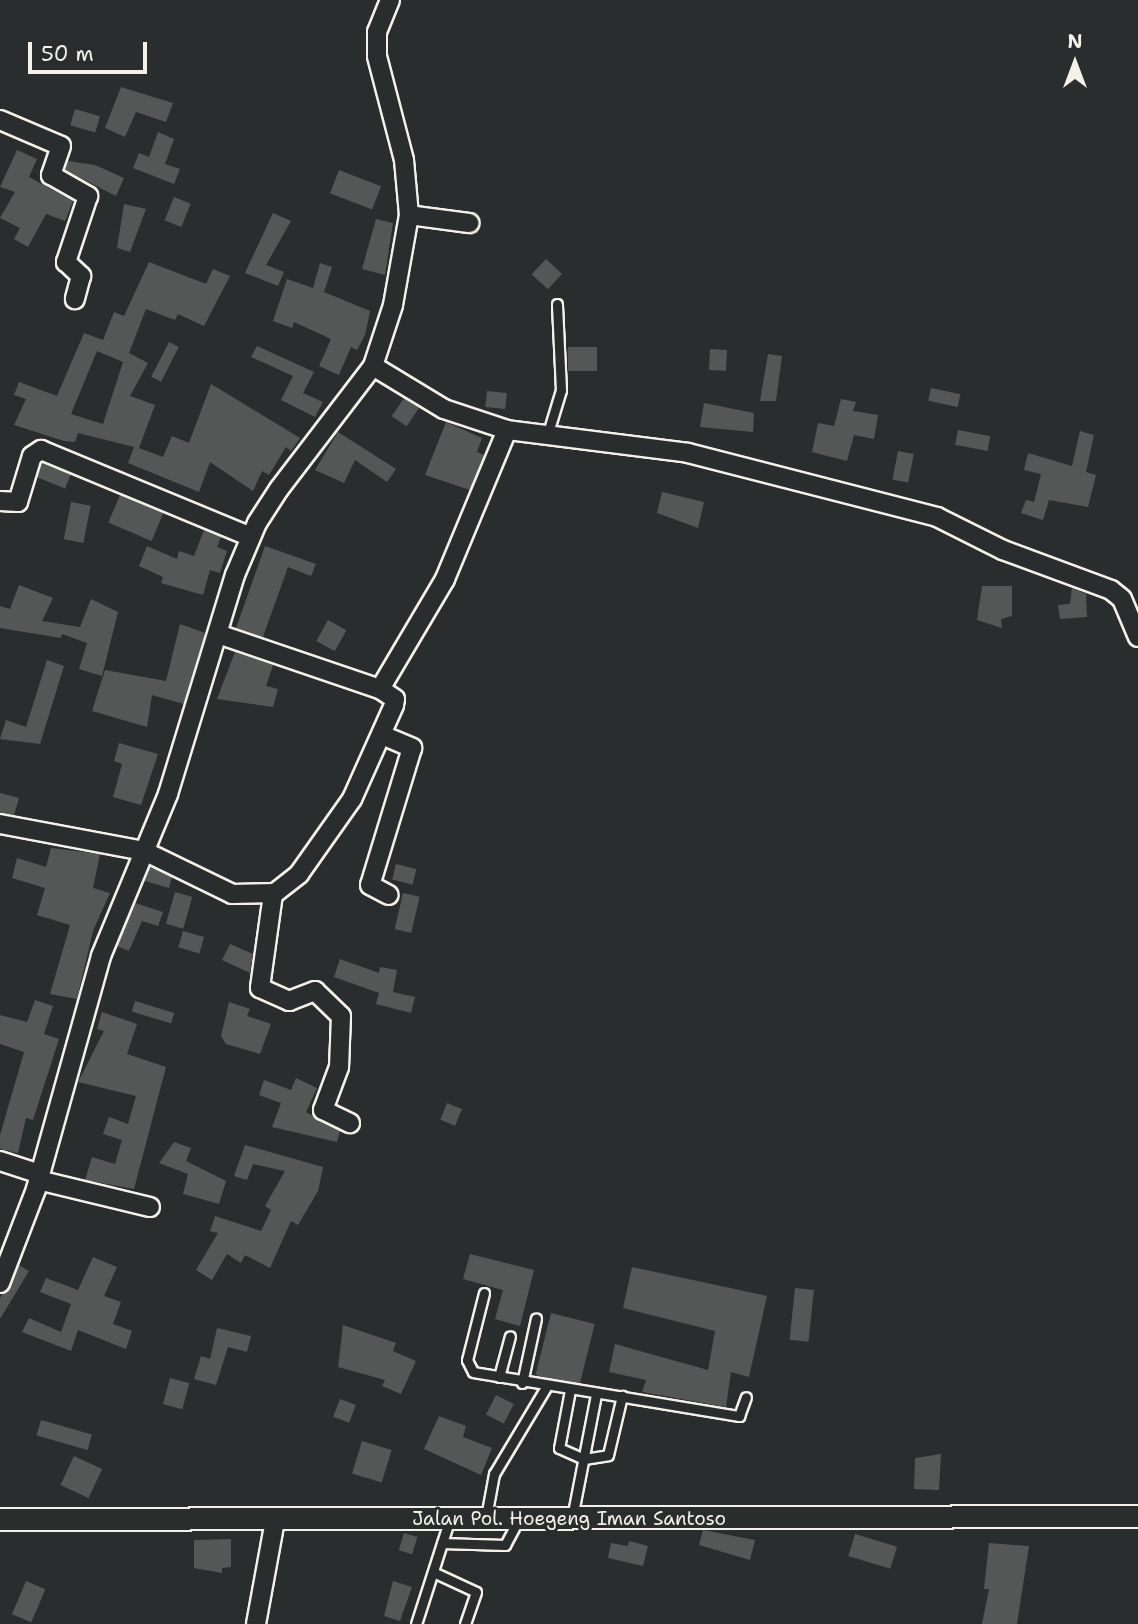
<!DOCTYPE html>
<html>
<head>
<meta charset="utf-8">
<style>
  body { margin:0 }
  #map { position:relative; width:1138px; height:1624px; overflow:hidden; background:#2a2d2e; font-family:"Shantell Sans",sans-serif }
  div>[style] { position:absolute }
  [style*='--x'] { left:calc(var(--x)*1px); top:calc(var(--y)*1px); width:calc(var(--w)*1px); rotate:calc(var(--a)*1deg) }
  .building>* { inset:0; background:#555756; transform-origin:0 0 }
  .roads { filter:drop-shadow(2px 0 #f4f1e8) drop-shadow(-2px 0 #f4f1e8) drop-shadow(0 2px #f4f1e8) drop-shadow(0 -2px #f4f1e8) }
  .service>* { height:9px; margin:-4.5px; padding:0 4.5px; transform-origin:4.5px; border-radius:4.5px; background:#2a2d2e }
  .minor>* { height:18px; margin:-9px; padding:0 9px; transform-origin:9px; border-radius:9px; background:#2a2d2e }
  .tertiary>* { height:21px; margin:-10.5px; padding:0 10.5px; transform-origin:10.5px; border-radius:10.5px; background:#2a2d2e }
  span { translate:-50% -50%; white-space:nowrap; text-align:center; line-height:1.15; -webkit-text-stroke:6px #2a2d2e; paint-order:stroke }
  .street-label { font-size:19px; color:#f4f1e8 }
  .north { position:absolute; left:1040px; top:28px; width:70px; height:70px; -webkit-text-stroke:5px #2a2d2e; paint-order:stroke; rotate:0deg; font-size:19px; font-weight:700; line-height:28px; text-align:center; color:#f4f1e8 }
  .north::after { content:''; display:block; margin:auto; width:24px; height:32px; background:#f4f1e8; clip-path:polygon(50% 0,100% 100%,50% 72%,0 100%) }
  .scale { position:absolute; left:28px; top:42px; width:119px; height:32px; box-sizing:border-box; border:4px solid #f4f1e8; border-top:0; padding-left:9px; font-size:21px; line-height:24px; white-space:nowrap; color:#f4f1e8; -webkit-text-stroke:5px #2a2d2e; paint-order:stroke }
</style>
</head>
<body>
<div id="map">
  <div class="building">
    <i style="clip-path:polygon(121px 87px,173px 103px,166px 122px,136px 112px,125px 137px,105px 128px)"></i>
    <i style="left:75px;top:109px;width:26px;height:17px;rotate:16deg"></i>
    <i style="clip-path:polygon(158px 132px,174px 139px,165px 164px,180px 169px,174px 184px,133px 168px,139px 153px,149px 157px)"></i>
    <i style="clip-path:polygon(17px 150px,37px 159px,29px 177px,73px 201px,65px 221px,46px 214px,28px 247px,14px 239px,20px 228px,0 218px,15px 192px,0 187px)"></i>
    <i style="clip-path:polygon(68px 161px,95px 165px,124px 178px,116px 196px,65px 170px)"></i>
    <i style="left:339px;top:170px;width:45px;height:25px;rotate:21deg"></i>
    <i style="left:174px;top:197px;width:18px;height:25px;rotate:22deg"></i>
    <i style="clip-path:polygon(124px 204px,146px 209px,130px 252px,117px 248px)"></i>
    <i style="clip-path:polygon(273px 213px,291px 221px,266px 265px,284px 272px,278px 286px,245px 273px)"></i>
    <i style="clip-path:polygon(376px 219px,393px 223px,385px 275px,362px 269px)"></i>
    <i style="left:546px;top:259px;width:22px;height:21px;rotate:43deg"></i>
    <i style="clip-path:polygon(evenodd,149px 262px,206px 284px,213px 269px,230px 276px,204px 326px,178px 314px,175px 320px,146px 309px,129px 353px,148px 363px,130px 396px,155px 405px,139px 448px,163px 457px,172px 436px,189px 443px,211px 384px,300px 438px,291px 451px,286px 447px,269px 475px,262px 471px,253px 491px,210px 462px,199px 492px,128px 463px,134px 447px,78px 433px,75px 442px,64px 441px,14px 425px,26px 399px,14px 395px,19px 382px,57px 396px,84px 333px,103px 340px,114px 312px,124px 316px,149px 262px,97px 351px,123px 362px,103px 424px,71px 414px,97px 351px)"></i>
    <i style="clip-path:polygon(320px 263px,332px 267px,324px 292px,370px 311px,365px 335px,357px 350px,351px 347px,339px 375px,319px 366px,331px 339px,294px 322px,292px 328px,273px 321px,287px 279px,313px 288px)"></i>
    <i style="left:169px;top:342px;width:11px;height:39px;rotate:27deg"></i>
    <i style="clip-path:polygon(257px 346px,314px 372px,303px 393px,323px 402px,315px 417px,281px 400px,293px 376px,251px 357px)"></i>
    <i style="left:568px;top:347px;width:29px;height:24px"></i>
    <i style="left:710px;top:349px;width:17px;height:21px;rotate:3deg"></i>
    <i style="clip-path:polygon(768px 354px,782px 356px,776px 401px,760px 401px)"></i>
    <i style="left:931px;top:388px;width:30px;height:13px;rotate:12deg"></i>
    <i style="left:487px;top:391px;width:20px;height:16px;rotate:6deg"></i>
    <i style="left:404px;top:398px;width:18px;height:22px;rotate:34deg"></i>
    <i style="clip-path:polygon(841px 399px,856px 402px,853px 411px,878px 415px,874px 439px,854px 435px,847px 461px,812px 452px,818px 423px,834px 426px)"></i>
    <i style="clip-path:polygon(704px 403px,754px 413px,753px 432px,700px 427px)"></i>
    <i style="clip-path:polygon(446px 422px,482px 438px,477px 452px,484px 455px,470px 490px,425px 475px)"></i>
    <i style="left:958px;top:430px;width:33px;height:15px;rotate:11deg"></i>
    <i style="clip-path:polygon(1080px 431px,1094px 435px,1086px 472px,1096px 475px,1088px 507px,1049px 500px,1043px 520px,1021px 513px,1026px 500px,1034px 502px,1041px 474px,1024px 470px,1028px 453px,1072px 466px)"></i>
    <i style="clip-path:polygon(338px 432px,396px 469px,387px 482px,355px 460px,344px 483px,315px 470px)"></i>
    <i style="left:898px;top:451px;width:16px;height:29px;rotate:11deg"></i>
    <i style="left:42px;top:463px;width:31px;height:15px;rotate:22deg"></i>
    <i style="clip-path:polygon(662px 492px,704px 502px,698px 528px,657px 513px)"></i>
    <i style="left:120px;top:495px;width:47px;height:30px;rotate:23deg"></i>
    <i style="left:71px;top:502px;width:20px;height:38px;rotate:11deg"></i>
    <i style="clip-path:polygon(204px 530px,221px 537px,217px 547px,227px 551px,220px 573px,210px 570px,203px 595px,161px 583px,163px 577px,139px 566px,147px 546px,177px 559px,179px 551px,194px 556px)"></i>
    <i style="clip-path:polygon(265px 546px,316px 564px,311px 576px,288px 567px,263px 637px,236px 628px)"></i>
    <i style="clip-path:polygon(19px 585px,53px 598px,42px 621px,80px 627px,91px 599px,118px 612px,102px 676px,79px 669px,87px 643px,62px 634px,61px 638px,0 628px,0 606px,10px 609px)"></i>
    <i style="clip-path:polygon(982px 586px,1012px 586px,1012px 616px,1001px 619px,1002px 628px,977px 620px)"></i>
    <i style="clip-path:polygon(1072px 588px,1086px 594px,1087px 617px,1060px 619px,1058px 605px,1070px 604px)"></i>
    <i style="left:328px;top:620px;width:21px;height:24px;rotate:29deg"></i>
    <i style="clip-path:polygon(180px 624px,205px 633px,184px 704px,152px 695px,147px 727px,92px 711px,105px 670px,166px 681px)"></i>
    <i style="clip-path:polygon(235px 652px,273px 665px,266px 686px,278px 689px,273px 707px,217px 699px)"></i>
    <i style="clip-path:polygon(47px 660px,64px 666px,40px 744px,0 739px,6px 720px,26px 727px)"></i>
    <i style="clip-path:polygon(119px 743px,158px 754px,141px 805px,113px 797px,122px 764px,114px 761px)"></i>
    <i style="clip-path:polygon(0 793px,19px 798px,14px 815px,0 813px)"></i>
    <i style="clip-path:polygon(51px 848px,100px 854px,93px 888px,110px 893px,93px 931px,77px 999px,50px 994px,70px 925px,37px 915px,45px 888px,12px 878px,17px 858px,46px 867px)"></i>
    <i style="left:396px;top:864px;width:21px;height:16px;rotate:14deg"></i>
    <i style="clip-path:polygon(150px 867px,172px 877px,169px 888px,145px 881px)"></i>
    <i style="left:175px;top:892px;width:18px;height:33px;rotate:16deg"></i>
    <i style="left:403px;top:893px;width:17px;height:37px;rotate:13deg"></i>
    <i style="clip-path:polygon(135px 903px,163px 912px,158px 926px,142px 921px,129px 951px,117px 946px)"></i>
    <i style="left:183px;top:931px;width:22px;height:17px;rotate:16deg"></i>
    <i style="clip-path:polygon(230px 944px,253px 954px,250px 973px,222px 960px)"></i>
    <i style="clip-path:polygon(340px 959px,379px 973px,380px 967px,397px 970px,393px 992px,415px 997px,411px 1013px,376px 1004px,379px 993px,334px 977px)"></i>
    <i style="clip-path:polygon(35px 1000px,53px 1006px,44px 1034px,59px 1039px,33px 1120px,26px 1118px,18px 1153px,0 1149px,0 1135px,24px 1052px,0 1044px,0 1015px,27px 1022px)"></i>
    <i style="left:135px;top:1001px;width:41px;height:11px;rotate:17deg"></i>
    <i style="clip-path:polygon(229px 1002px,250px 1009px,247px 1016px,271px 1024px,260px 1054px,226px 1044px,221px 1036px)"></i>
    <i style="clip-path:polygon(102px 1012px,137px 1024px,127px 1054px,166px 1067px,134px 1189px,85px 1180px,92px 1157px,115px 1164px,122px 1140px,103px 1134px,109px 1117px,128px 1124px,136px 1096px,78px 1082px,104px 1031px,97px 1029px)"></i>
    <i style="clip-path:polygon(296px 1078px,317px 1088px,306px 1112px,340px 1131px,337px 1142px,272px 1127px,281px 1103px,259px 1095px,264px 1080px,291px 1090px)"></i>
    <i style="left:447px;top:1103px;width:16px;height:18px;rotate:22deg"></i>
    <i style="clip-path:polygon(174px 1142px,191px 1148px,186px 1161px,226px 1181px,219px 1204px,183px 1194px,188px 1174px,159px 1163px)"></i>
    <i style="clip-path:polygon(245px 1145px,323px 1167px,318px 1191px,298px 1225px,291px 1221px,270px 1268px,245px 1255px,241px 1263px,227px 1254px,212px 1280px,196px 1270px,218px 1233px,210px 1231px,215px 1216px,261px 1231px,271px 1210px,265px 1206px,285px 1171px,253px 1164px,247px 1180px,234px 1176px)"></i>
    <i style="clip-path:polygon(470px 1254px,534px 1270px,520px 1326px,495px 1319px,503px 1290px,463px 1279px)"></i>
    <i style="clip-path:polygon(93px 1257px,117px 1267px,104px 1296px,121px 1302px,113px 1324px,132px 1331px,126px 1349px,78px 1330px,71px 1351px,22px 1332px,29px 1318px,61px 1332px,71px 1304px,40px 1292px,46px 1278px,78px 1290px)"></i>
    <i style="clip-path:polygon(19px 1265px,29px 1271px,0 1319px,0 1298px)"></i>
    <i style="clip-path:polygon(632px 1267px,767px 1296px,749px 1377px,731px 1372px,726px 1407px,642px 1392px,646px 1380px,609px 1372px,615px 1344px,708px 1370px,715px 1331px,623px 1308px)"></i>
    <i style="left:795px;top:1288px;width:19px;height:52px;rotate:6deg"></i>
    <i style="left:551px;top:1313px;width:45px;height:64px;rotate:14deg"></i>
    <i style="clip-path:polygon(343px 1325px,396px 1343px,393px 1351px,416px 1361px,401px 1394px,382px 1386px,385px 1380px,338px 1367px)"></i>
    <i style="clip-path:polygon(217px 1328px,251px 1336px,247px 1352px,228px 1347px,216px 1385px,194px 1379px,201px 1356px,210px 1359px)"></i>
    <i style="left:170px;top:1378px;width:20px;height:27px;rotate:15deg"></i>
    <i style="left:496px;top:1395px;width:20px;height:22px;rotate:27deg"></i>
    <i style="left:340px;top:1399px;width:17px;height:19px;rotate:21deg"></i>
    <i style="clip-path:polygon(439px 1416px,466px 1426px,463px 1437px,492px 1448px,481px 1475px,424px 1449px)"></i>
    <i style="left:41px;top:1420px;width:53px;height:16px;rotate:16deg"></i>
    <i style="left:362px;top:1441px;width:31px;height:34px;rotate:17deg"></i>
    <i style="clip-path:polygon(941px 1454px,939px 1490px,914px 1489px,915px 1458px)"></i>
    <i style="left:74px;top:1456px;width:31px;height:32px;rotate:25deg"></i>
    <i style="clip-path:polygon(703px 1530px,755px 1540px,750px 1560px,699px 1545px)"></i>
    <i style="left:404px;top:1533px;width:14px;height:18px;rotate:17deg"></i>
    <i style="left:855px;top:1534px;width:44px;height:23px;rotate:17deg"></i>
    <i style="clip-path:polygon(231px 1539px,231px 1567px,222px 1568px,222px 1573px,194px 1568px,194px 1540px)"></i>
    <i style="clip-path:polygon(629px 1541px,648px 1546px,643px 1566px,608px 1558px,611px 1543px,628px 1546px)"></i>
    <i style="clip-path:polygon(989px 1543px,1029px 1546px,1017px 1624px,982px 1624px,989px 1589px,984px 1589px)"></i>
    <i style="left:26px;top:1581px;width:21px;height:36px;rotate:23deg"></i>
    <i style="clip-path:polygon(393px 1581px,412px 1587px,400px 1621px,384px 1616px)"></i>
  </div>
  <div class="roads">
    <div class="service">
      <i style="--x:547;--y:436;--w:48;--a:-73.1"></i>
      <i style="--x:561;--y:390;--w:86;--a:-92.7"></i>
      <i style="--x:484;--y:1293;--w:69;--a:104.2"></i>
      <i style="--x:467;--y:1360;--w:13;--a:63"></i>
      <i style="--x:473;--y:1372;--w:270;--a:9.4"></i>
      <i style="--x:739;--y:1416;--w:20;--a:-70"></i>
      <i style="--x:499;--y:1377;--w:42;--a:-75"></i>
      <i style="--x:522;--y:1383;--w:66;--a:-77.8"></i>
      <i style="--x:570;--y:1390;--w:59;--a:100.7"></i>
      <i style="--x:559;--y:1448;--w:27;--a:24"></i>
      <i style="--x:584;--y:1459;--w:24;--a:-9"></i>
      <i style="--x:608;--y:1455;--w:61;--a:-76.7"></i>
      <i style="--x:486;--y:1517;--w:44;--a:-79.5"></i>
      <i style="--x:494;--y:1474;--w:101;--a:-59.1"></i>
      <i style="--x:572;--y:1518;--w:126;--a:-79"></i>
      <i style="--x:442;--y:1543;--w:63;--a:1.8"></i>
      <i style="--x:505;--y:1545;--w:30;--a:-62"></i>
      <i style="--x:433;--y:1572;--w:47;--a:24.9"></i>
      <i style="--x:476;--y:1592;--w:34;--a:109"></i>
      <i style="--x:416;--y:1624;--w:111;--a:-72.2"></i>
    </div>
    <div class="minor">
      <i style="--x:0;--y:120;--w:66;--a:23.1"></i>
      <i style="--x:61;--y:146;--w:31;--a:109"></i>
      <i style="--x:51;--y:175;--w:43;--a:29.6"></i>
      <i style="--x:88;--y:196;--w:70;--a:108.4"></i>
      <i style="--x:66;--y:262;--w:21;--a:43"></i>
      <i style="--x:81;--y:276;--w:24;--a:105"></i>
      <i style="--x:409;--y:215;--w:61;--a:7.6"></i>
      <i style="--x:373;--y:366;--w:83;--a:31.2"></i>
      <i style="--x:444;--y:409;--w:66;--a:18.4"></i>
      <i style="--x:507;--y:430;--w:182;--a:7.2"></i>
      <i style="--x:688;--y:453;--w:257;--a:14.4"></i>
      <i style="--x:937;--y:517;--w:74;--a:26.6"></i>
      <i style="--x:1003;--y:550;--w:115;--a:20.3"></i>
      <i style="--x:1111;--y:590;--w:14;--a:39"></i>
      <i style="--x:1122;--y:599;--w:41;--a:67.2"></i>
      <i style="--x:0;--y:501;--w:18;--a:3"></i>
      <i style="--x:18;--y:502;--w:48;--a:-73.1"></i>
      <i style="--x:32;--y:456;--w:11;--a:-34"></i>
      <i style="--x:41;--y:450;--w:227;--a:22.5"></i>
      <i style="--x:221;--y:635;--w:168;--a:18.8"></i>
      <i style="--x:380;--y:689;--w:128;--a:-59.4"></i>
      <i style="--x:445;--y:579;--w:161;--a:-67.4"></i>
      <i style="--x:382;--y:735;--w:33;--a:23"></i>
      <i style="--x:412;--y:748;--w:143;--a:107"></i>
      <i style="--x:370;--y:885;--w:21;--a:28"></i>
      <i style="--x:0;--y:824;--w:147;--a:10.6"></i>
      <i style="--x:144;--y:851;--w:98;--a:26"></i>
      <i style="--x:232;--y:894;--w:43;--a:-1.3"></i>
      <i style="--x:275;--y:893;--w:31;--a:-38"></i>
      <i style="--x:299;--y:874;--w:92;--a:-54.8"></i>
      <i style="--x:352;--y:799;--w:103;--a:-65.9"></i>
      <i style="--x:394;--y:705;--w:6;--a:-81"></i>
      <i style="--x:395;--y:699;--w:18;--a:-146"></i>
      <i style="--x:273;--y:894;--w:95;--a:97.9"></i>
      <i style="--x:260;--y:988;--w:32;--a:24"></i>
      <i style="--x:289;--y:1001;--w:28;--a:-21"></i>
      <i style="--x:315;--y:991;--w:36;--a:44"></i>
      <i style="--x:341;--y:1016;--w:51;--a:92.2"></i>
      <i style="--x:339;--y:1067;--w:46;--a:110.4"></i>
      <i style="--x:323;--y:1110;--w:30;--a:26"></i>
      <i style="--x:0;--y:1161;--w:42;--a:18"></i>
      <i style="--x:38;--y:1180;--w:115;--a:13.6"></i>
      <i style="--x:0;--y:1283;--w:101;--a:-69"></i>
      <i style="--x:36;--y:1189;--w:242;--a:-74.4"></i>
      <i style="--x:101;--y:956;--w:175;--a:-67.5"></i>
      <i style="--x:168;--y:794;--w:229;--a:-73"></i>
      <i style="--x:235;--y:575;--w:56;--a:-67.1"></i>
      <i style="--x:257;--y:523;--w:40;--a:-57.1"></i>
      <i style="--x:279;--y:489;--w:155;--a:-52.6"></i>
      <i style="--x:373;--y:366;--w:64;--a:-71.8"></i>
      <i style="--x:393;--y:305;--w:91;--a:-79.9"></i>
      <i style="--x:409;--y:215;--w:55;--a:-95.2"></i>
      <i style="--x:404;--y:160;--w:107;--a:-104.6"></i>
      <i style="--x:377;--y:56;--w:24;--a:-90"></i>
      <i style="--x:377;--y:32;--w:35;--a:-68"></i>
      <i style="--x:256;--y:1624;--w:106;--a:-79.6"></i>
    </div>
    <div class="tertiary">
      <i style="--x:0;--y:1519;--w:1138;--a:-0.15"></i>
    </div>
  </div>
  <div class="street-label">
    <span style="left:569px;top:1519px">Jalan Pol. Hoegeng Iman Santoso</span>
  </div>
  <div class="north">N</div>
  <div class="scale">50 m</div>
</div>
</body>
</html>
